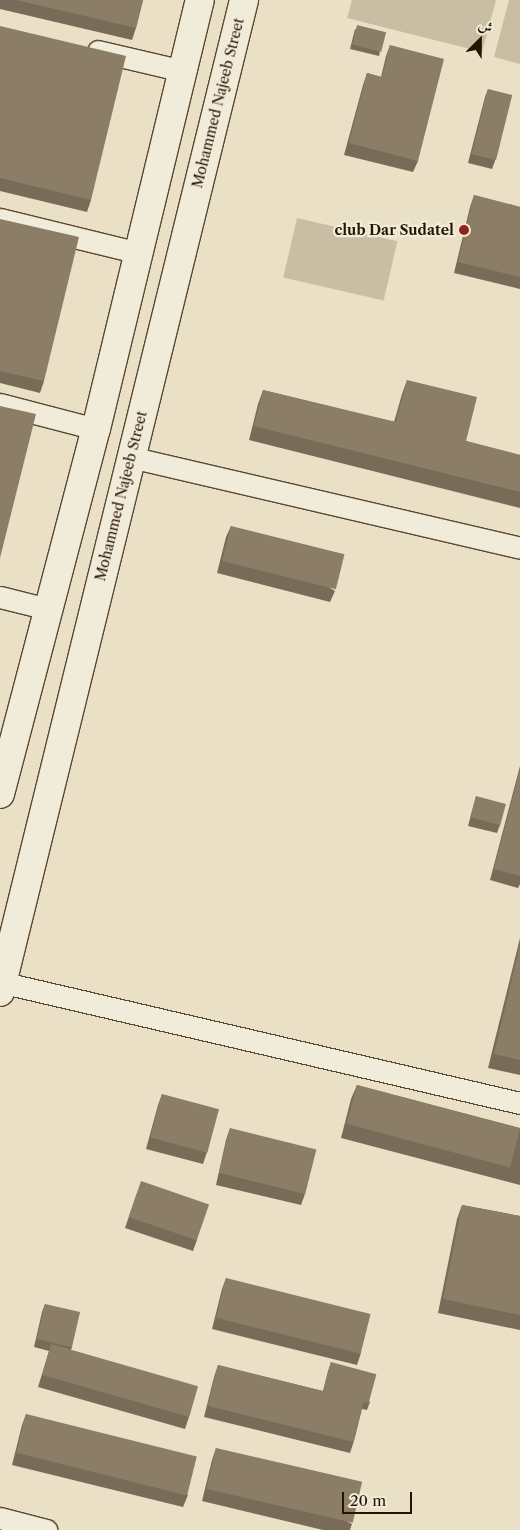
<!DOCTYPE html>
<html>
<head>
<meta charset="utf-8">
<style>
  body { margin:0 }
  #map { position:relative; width:520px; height:1530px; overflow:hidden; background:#eae0c5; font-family:"Libre Caslon Text",Amiri,serif }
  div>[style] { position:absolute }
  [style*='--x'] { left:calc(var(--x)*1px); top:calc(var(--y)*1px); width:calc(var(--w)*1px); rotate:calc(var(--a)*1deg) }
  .green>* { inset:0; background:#c9bda4; transform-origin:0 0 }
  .roads { filter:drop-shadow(1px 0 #584731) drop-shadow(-1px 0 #584731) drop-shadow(0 1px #584731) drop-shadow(0 -1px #584731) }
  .street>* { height:21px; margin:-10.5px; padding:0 10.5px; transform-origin:10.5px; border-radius:10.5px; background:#f1ebd9 }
  .secondary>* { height:28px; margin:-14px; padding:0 14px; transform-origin:14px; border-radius:14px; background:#f1ebd9 }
  .wall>* { inset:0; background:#786c58 }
  .building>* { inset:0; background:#8c7e66; transform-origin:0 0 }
  .dots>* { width:14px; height:14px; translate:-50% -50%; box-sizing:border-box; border:2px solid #f1ebd9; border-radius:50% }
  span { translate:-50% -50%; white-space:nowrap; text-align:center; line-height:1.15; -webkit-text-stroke:4.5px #f1ebd9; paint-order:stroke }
  .street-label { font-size:14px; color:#271400 }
  .poi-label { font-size:14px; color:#271400; font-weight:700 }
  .right { translate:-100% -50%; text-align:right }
  .north { position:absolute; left:455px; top:15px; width:50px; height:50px; -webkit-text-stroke:4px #f1ebd9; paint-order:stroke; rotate:23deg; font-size:14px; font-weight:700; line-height:20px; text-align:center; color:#271400 }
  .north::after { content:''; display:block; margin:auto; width:18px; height:22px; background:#271400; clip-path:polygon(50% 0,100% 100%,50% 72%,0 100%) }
  .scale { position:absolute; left:342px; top:1492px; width:70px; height:22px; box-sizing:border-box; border:2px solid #271400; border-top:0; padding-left:6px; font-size:15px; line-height:18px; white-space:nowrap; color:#271400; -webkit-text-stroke:4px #f1ebd9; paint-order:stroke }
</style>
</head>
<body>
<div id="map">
  <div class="green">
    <i style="clip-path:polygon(352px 0,496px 0,482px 52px,347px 18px)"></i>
    <i style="clip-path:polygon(509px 0,520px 0,520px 64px,494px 57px)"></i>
    <i style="left:297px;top:218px;width:103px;height:61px;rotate:13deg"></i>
  </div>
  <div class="roads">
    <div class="street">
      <i style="--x:98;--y:51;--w:87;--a:13.2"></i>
      <i style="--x:0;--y:219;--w:143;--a:13.7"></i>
      <i style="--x:0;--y:404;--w:99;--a:14.6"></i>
      <i style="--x:130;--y:457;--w:400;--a:13.1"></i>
      <i style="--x:0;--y:597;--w:49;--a:14"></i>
      <i style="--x:0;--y:982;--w:534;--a:13.1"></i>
      <i style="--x:0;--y:1518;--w:48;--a:14.6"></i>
    </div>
    <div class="secondary">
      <i style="--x:0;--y:794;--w:377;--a:-75.3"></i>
      <i style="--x:96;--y:429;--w:441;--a:-76.4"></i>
      <i style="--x:0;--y:992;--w:1022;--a:-76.18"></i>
    </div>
  </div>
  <div class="wall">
    <i style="clip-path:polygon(0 0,143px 0,136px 28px,132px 40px,0 9px)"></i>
    <i style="clip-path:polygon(0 26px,91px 200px,87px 212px,0 191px)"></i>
    <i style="clip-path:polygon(355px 29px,380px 52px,379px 56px,350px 49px)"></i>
    <i style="clip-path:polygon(390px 45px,418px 161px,413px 172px,344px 155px,363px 85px,367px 73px,381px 77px,386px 56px)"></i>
    <i style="clip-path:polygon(488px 89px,495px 161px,492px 169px,468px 163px,485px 97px)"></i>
    <i style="clip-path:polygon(474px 195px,520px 207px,520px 289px,454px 273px,470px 207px)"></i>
    <i style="clip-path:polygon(0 219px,44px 381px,40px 393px,0 383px)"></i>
    <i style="clip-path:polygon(407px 380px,466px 441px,520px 455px,520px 508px,249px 440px,258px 404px,263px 390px,394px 422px,402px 394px)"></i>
    <i style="clip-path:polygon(231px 526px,335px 591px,330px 602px,217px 573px,226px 537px)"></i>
    <i style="clip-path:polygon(520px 766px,520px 884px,518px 888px,490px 880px)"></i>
    <i style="clip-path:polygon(476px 796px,500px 825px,497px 833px,468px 826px)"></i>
    <i style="clip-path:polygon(520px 938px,520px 1075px,488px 1068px)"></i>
    <i style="clip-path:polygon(357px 1085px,520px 1128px,520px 1185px,341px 1138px,351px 1099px)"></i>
    <i style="clip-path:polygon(162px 1094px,207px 1152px,203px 1164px,146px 1149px,158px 1105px)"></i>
    <i style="clip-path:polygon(230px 1128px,305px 1194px,301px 1205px,216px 1185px,226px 1140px)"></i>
    <i style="clip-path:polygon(137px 1193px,197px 1240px,193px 1251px,125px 1228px)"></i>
    <i style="clip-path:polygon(462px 1205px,520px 1216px,520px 1330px,438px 1313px,457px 1219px)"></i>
    <i style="clip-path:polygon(226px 1278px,361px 1353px,357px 1365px,212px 1329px,222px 1289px)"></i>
    <i style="clip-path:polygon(45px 1304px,72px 1347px,71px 1350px,189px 1417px,185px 1429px,38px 1387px,49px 1351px,34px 1347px,42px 1312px)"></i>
    <i style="clip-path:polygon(331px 1362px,370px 1402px,367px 1410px,362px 1409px,354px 1441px,350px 1453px,204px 1417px,214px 1377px,218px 1365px,323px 1391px,328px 1371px)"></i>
    <i style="clip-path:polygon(26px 1414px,188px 1495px,183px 1507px,12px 1465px,22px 1425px)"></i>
    <i style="clip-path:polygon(216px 1448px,352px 1524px,350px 1530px,323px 1530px,202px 1501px,212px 1460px)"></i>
  </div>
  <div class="building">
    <i style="clip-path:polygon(16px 0,143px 0,136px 28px)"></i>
    <i style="left:357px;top:25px;width:30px;height:20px;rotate:14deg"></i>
    <i style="clip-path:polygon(0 26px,126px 56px,91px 200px,0 178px)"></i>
    <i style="clip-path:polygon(390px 45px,444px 59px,418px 161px,349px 143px,367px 73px,382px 77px)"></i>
    <i style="left:488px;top:89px;width:25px;height:67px;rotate:14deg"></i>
    <i style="clip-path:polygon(474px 195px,520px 207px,520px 277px,458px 262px)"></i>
    <i style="clip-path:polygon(0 219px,79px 237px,44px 381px,0 371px)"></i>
    <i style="clip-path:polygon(407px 380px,477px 397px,466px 441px,520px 455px,520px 492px,254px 426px,263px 390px,396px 422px)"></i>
    <i style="clip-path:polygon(0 406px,36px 414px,0 558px)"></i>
    <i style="left:231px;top:526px;width:117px;height:36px;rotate:14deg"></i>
    <i style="clip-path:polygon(520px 770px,520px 876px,494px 869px)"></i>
    <i style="left:476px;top:796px;width:31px;height:22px;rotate:15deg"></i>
    <i style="clip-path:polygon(520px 945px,520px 1060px,494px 1054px)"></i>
    <i style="left:357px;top:1085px;width:169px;height:40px;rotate:15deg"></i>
    <i style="left:162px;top:1094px;width:59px;height:45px;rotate:15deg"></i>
    <i style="left:230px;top:1128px;width:89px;height:46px;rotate:14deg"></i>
    <i style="left:141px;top:1181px;width:72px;height:38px;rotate:19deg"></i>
    <i style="clip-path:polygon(462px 1205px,520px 1216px,520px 1315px,443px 1299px)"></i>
    <i style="left:226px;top:1278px;width:149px;height:41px;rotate:14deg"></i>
    <i style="left:45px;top:1304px;width:36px;height:36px;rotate:13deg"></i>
    <i style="left:51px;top:1344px;width:153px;height:32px;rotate:16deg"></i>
    <i style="left:331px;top:1362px;width:47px;height:30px;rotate:15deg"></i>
    <i style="left:218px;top:1365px;width:150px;height:42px;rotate:14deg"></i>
    <i style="left:26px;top:1414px;width:176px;height:40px;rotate:14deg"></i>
    <i style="left:216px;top:1448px;width:150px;height:42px;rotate:13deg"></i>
  </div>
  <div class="dots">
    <i style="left:464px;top:230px;background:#8f2418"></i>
  </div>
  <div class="street-label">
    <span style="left:218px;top:103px;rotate:-76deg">Mohammed Najeeb Street</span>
    <span style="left:121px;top:496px;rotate:-76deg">Mohammed Najeeb Street</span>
  </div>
  <div class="poi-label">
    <span class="right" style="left:454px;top:230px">club Dar Sudatel</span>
  </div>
  <div class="north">ش</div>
  <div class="scale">20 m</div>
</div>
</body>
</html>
